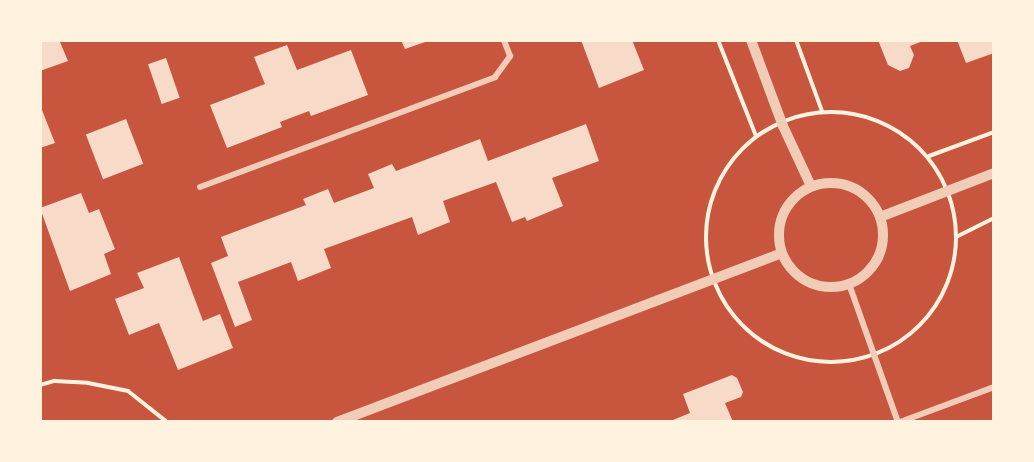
<!DOCTYPE html>
<html>
<head>
<meta charset="utf-8">
<style>
  body { margin:0 }
  #map { position:relative; width:1034px; height:462px; overflow:hidden; background:#c8553d; font-family:Bitter,serif }
  div>[style] { position:absolute }
  [style*='--x'] { left:calc(var(--x)*1px); top:calc(var(--y)*1px); width:calc(var(--w)*1px); rotate:calc(var(--a)*1deg) }
  .building>* { inset:0; background:#f7dbc8; transform-origin:0 0 }
  .path>* { height:4px; margin:-2px; padding:0 2px; transform-origin:2px; border-radius:2px; background:#fff3e0 }
  .path>.ring { margin:-2px; padding:0; box-sizing:content-box; background:none; border:4px solid #fff3e0; border-radius:50% }
  .minor>* { height:6px; margin:-3px; padding:0 3px; transform-origin:3px; border-radius:3px; background:#f1ccb7 }
  .tertiary>* { height:10px; margin:-5px; padding:0 5px; transform-origin:5px; border-radius:5px; background:#f1ccb7 }
  .tertiary>.ring { margin:-5px; padding:0; box-sizing:content-box; background:none; border:10px solid #f1ccb7; border-radius:50% }
  span { translate:-50% -50%; white-space:nowrap; text-align:center; line-height:1.15; -webkit-text-stroke:4.5px #fff3e0; paint-order:stroke }
  .frame { position:absolute; inset:0; border:42px solid #fff3e0; pointer-events:none }
</style>
</head>
<body>
<div id="map">
  <div class="building">
    <i style="clip-path:polygon(40px 40px,64px 40px,60px 42px,68px 61px,40px 71px)"></i>
    <i style="clip-path:polygon(401px 40px,428px 40px,428px 41px,405px 49px)"></i>
    <i style="clip-path:polygon(581px 40px,632px 40px,644px 70px,599px 88px)"></i>
    <i style="clip-path:polygon(878px 40px,923px 40px,923px 41px,910px 46px,914px 55px,909px 68px,900px 71px,888px 65px)"></i>
    <i style="clip-path:polygon(957px 40px,994px 40px,994px 53px,966px 63px)"></i>
    <i style="clip-path:polygon(287px 45px,297px 70px,351px 50px,368px 95px,311px 116px,309px 111px,280px 122px,282px 127px,227px 148px,210px 105px,265px 84px,254px 57px)"></i>
    <i style="left:166px;top:58px;width:42px;height:19px;rotate:71deg"></i>
    <i style="clip-path:polygon(40px 105px,55px 143px,40px 148px)"></i>
    <i style="left:126px;top:119px;width:48px;height:43px;rotate:69deg"></i>
    <i style="clip-path:polygon(586px 124px,599px 161px,552px 178px,563px 206px,527px 221px,525px 217px,512px 222px,496px 182px,443px 201px,450px 222px,418px 235px,412px 217px,324px 249px,331px 268px,298px 281px,291px 262px,238px 282px,252px 320px,235px 327px,211px 263px,228px 256px,221px 237px,306px 205px,303px 199px,328px 189px,334px 203px,374px 188px,368px 174px,392px 164px,396px 171px,480px 139px,488px 161px)"></i>
    <i style="clip-path:polygon(81px 193px,89px 213px,99px 209px,115px 249px,104px 254px,111px 274px,70px 291px,40px 208px)"></i>
    <i style="clip-path:polygon(179px 257px,203px 321px,220px 314px,233px 348px,178px 370px,159px 323px,129px 335px,115px 299px,144px 288px,137px 273px)"></i>
    <i style="clip-path:polygon(732px 375px,737px 378px,743px 392px,741px 397px,725px 403px,733px 422px,668px 422px,690px 413px,683px 394px)"></i>
  </div>
  <div class="path">
    <i style="--x:718;--y:40;--w:103;--a:68.4"></i>
    <i style="--x:796;--y:40;--w:76;--a:69.9"></i>
    <i class="ring" style="left:706px;top:112px;width:246px;height:246px"></i>
    <i style="--x:929;--y:156;--w:69;--a:-20.3"></i>
    <i style="--x:956;--y:237;--w:42;--a:-26.6"></i>
    <i style="--x:40;--y:385;--w:15;--a:-16"></i>
    <i style="--x:54;--y:381;--w:34;--a:3"></i>
    <i style="--x:88;--y:383;--w:41;--a:11.3"></i>
    <i style="--x:128;--y:391;--w:50;--a:38.5"></i>
  </div>
  <div class="minor">
    <i style="--x:200;--y:187;--w:315;--a:-20.4"></i>
    <i style="--x:495;--y:77;--w:26;--a:-54"></i>
    <i style="--x:510;--y:56;--w:17;--a:-111"></i>
    <i style="--x:849;--y:284;--w:146;--a:70.5"></i>
    <i style="--x:900;--y:422;--w:100;--a:-20.4"></i>
  </div>
  <div class="tertiary">
    <i style="--x:751;--y:40;--w:92;--a:69.6"></i>
    <i style="--x:783;--y:126;--w:66;--a:65"></i>
    <i class="ring" style="left:779px;top:183px;width:94px;height:94px"></i>
    <i style="--x:880;--y:217;--w:122;--a:-21.1"></i>
    <i style="--x:337;--y:422;--w:475;--a:-20.8"></i>
  </div>
  <div class="frame"></div>
</div>
</body>
</html>
